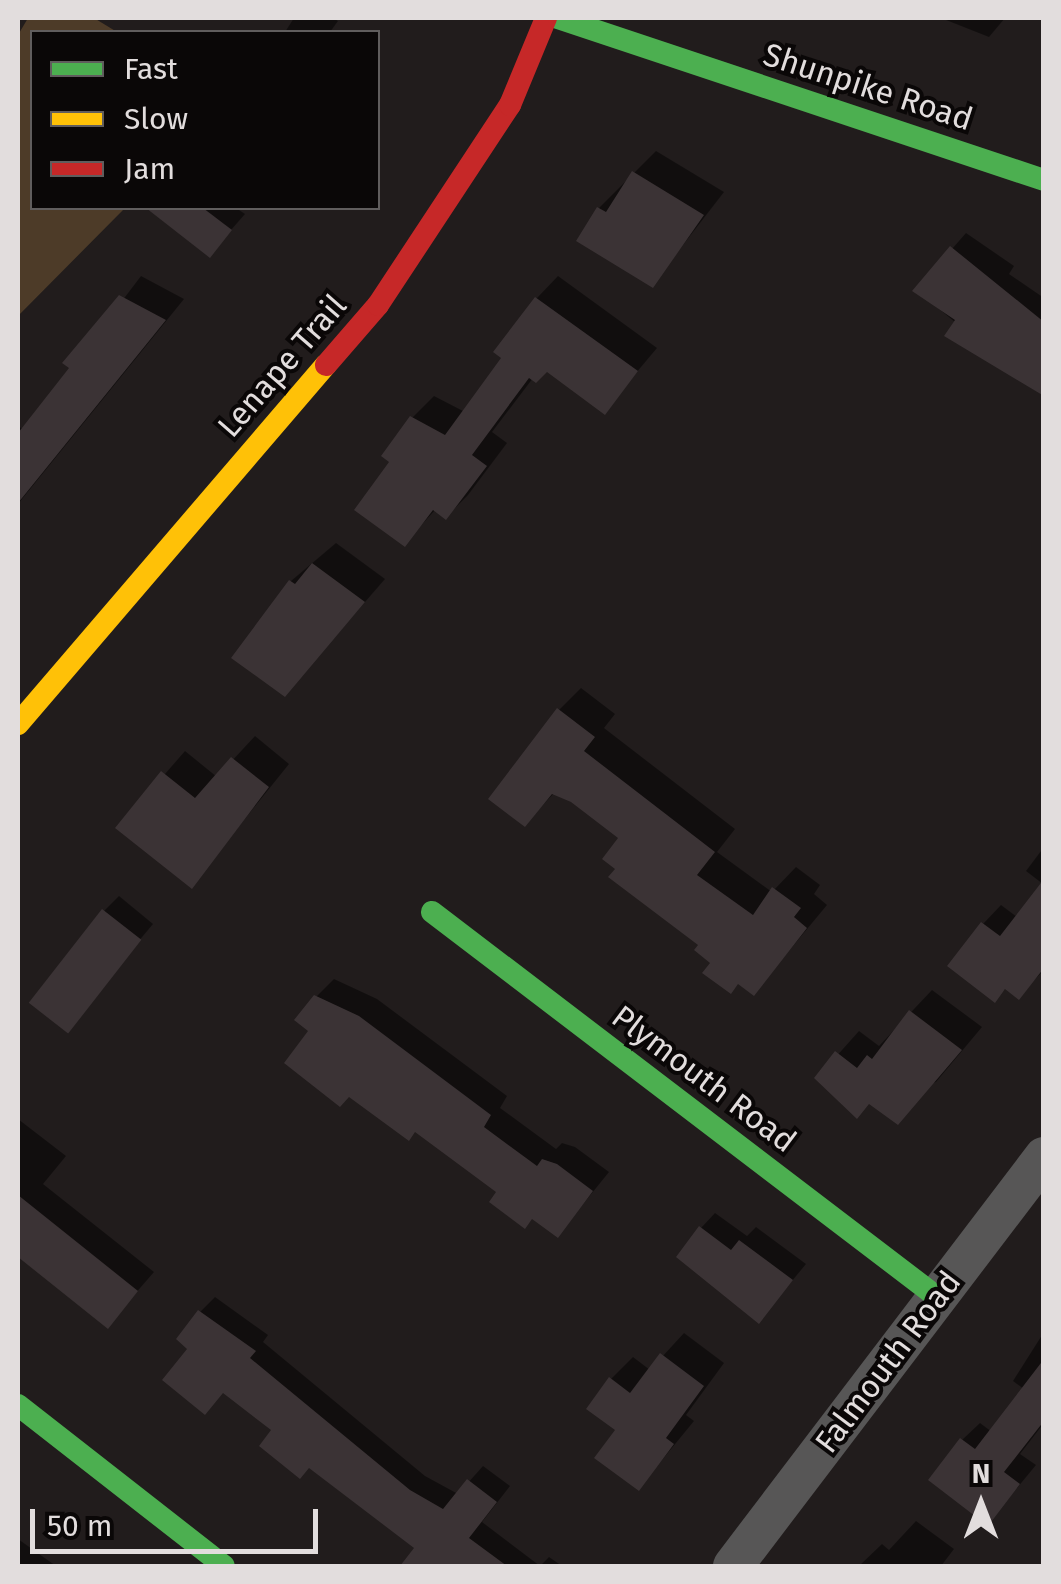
<!DOCTYPE html>
<html>
<head>
<meta charset="utf-8">
<style>
  body { margin:0 }
  #map { position:relative; width:1061px; height:1584px; overflow:hidden; background:#211c1c; font-family:"Fira Sans",sans-serif }
  div>[style] { position:absolute }
  [style*='--x'] { left:calc(var(--x)*1px); top:calc(var(--y)*1px); width:calc(var(--w)*1px); rotate:calc(var(--a)*1deg) }
  .forest>* { inset:0; background:#4d3b28 }
  .shadow>* { inset:0; background:#0007 }
  .building>* { inset:0; background:#3b3335; transform-origin:0 0 }
  .street>* { height:40px; margin:-20px; padding:0 20px; transform-origin:20px; border-radius:20px; background:#575656 }
  .fast>* { height:22px; margin:-11px; padding:0 11px; transform-origin:11px; border-radius:11px; background:#4caf50 }
  .slow>* { height:22px; margin:-11px; padding:0 11px; transform-origin:11px; border-radius:11px; background:#ffc107 }
  .jam>* { height:22px; margin:-11px; padding:0 11px; transform-origin:11px; border-radius:11px; background:#c62828 }
  span { translate:-50% -50%; white-space:nowrap; text-align:center; line-height:1.15; -webkit-text-stroke:8px #0a0707; paint-order:stroke }
  .street-label { font-size:32px; color:#e2dddd }
  .frame { position:absolute; inset:0; border:20px solid #e2dddd; pointer-events:none }
  .legend { position:absolute; left:30px; top:30px; width:350px; height:180px; box-sizing:border-box; background:#0a0707; border:2px solid #605d5d; margin:0; padding:12px 18px; list-style:none; font-size:30px; color:#e2dddd }
  .legend li { display:flex; align-items:center; gap:20px; height:50px }
  .legend b { width:50px; border:2px solid #605d5d }
  .north { position:absolute; left:931px; top:1454px; width:100px; height:100px; -webkit-text-stroke:8px #0a0707; paint-order:stroke; rotate:0deg; font-size:28px; font-weight:700; line-height:40px; text-align:center; color:#e2dddd }
  .north::after { content:''; display:block; margin:auto; width:35px; height:45px; background:#e2dddd; clip-path:polygon(50% 0,100% 100%,50% 72%,0 100%) }
  .scale { position:absolute; left:30px; top:1509px; width:288px; height:45px; box-sizing:border-box; border:5px solid #e2dddd; border-top:0; padding-left:12px; font-size:30px; line-height:35px; white-space:nowrap; color:#e2dddd; -webkit-text-stroke:8px #0a0707; paint-order:stroke }
</style>
</head>
<body>
<div id="map">
  <div class="forest">
    <i style="clip-path:polygon(28px 18px,94px 18px,117px 32px,32px 32px,32px 208px,125px 208px,18px 316px,18px 35px)"></i>
  </div>
  <div class="shadow">
    <i style="clip-path:polygon(294px 18px,333px 18px,338px 21px,330px 32px,285px 32px)"></i>
    <i style="clip-path:polygon(941px 18px,1005px 18px,989px 37px)"></i>
    <i style="clip-path:polygon(656px 151px,724px 192px,652px 285px,580px 240px,599px 208px)"></i>
    <i style="clip-path:polygon(236px 208px,245px 214px,210px 254px,152px 209px)"></i>
    <i style="clip-path:polygon(966px 233px,1014px 266px,1009px 274px,1044px 298px,1044px 395px,916px 290px)"></i>
    <i style="clip-path:polygon(141px 276px,184px 299px,18px 504px,18px 426px,24px 430px)"></i>
    <i style="clip-path:polygon(558px 276px,657px 348px,604px 411px,547px 369px,533px 378px,492px 432px,507px 443px,468px 495px,446px 517px,436px 509px,404px 544px,393px 461px,412px 418px,434px 396px,463px 411px,505px 357px,537px 298px)"></i>
    <i style="clip-path:polygon(336px 543px,385px 579px,285px 694px,291px 581px)"></i>
    <i style="clip-path:polygon(581px 688px,615px 714px,604px 728px,735px 829px,717px 852px,772px 892px,796px 867px,820px 885px,814px 894px,827px 905px,754px 993px,618px 868px,622px 837px,572px 800px,555px 792px,525px 824px,559px 710px)"></i>
    <i style="clip-path:polygon(255px 736px,289px 764px,191px 886px,118px 828px,185px 751px,217px 777px)"></i>
    <i style="clip-path:polygon(1044px 847px,1044px 970px,1019px 996px,1007px 987px,995px 999px,983px 924px,1001px 905px,1017px 917px,1043px 884px,1026px 871px)"></i>
    <i style="clip-path:polygon(119px 896px,153px 924px,65px 1029px,104px 911px)"></i>
    <i style="clip-path:polygon(334px 979px,377px 999px,507px 1096px,500px 1108px,556px 1149px,562px 1143px,575px 1147px,609px 1172px,558px 1235px,311px 1031px,316px 997px)"></i>
    <i style="clip-path:polygon(932px 990px,982px 1027px,936px 1082px,871px 1102px,817px 1078px,859px 1031px,879px 1046px)"></i>
    <i style="clip-path:polygon(18px 1119px,66px 1156px,43px 1184px,154px 1272px,107px 1326px,18px 1255px)"></i>
    <i style="clip-path:polygon(715px 1213px,747px 1236px,756px 1227px,806px 1264px,759px 1321px,701px 1228px)"></i>
    <i style="clip-path:polygon(215px 1297px,268px 1335px,263px 1342px,425px 1476px,458px 1494px,483px 1466px,510px 1486px,482px 1522px,540px 1566px,549px 1557px,562px 1566px,422px 1566px,410px 1557px,417px 1548px,274px 1430px,191px 1348px,200px 1312px)"></i>
    <i style="clip-path:polygon(1044px 1332px,1044px 1423px,1020px 1454px,1036px 1465px,988px 1523px,962px 1440px,980px 1423px,992px 1432px,1024px 1389px,1013px 1381px)"></i>
    <i style="clip-path:polygon(684px 1333px,724px 1363px,686px 1415px,694px 1421px,639px 1488px,618px 1430px,611px 1379px,633px 1357px,650px 1370px)"></i>
    <i style="clip-path:polygon(916px 1521px,954px 1549px,941px 1566px,859px 1566px,882px 1544px,889px 1550px)"></i>
    <i style="clip-path:polygon(18px 1539px,56px 1566px,18px 1566px)"></i>
  </div>
  <div class="building">
    <i style="clip-path:polygon(632px 171px,704px 215px,653px 288px,576px 241px,597px 207px,606px 212px)"></i>
    <i style="clip-path:polygon(146px 208px,203px 208px,232px 230px,210px 258px)"></i>
    <i style="clip-path:polygon(950px 246px,1044px 322px,1044px 396px,944px 336px,955px 320px,912px 291px)"></i>
    <i style="clip-path:polygon(119px 295px,166px 320px,18px 503px,18px 433px,69px 368px,62px 363px)"></i>
    <i style="clip-path:polygon(535px 297px,638px 371px,605px 415px,547px 372px,536px 383px,529px 378px,472px 455px,487px 466px,446px 520px,433px 510px,405px 547px,354px 510px,389px 462px,381px 456px,410px 416px,445px 435px,501px 358px,493px 352px)"></i>
    <i style="clip-path:polygon(312px 563px,365px 602px,285px 697px,231px 658px,289px 580px,295px 584px)"></i>
    <i style="clip-path:polygon(557px 708px,595px 737px,584px 751px,715px 852px,697px 875px,753px 915px,772px 887px,801px 908px,794px 917px,807px 928px,754px 996px,738px 984px,731px 994px,702px 973px,710px 963px,694px 950px,698px 945px,608px 877px,615px 869px,602px 859px,618px 838px,571px 802px,552px 794px,525px 827px,488px 799px)"></i>
    <i style="clip-path:polygon(231px 757px,269px 787px,192px 889px,115px 828px,161px 771px,195px 798px)"></i>
    <i style="clip-path:polygon(1044px 879px,1044px 968px,1019px 1000px,1005px 989px,995px 1003px,947px 966px,981px 922px,1000px 936px)"></i>
    <i style="left:102px;top:909px;width:50px;height:119px;rotate:38deg"></i>
    <i style="clip-path:polygon(314px 995px,359px 1016px,491px 1115px,484px 1127px,537px 1166px,542px 1159px,557px 1164px,593px 1191px,558px 1238px,532px 1219px,525px 1229px,489px 1202px,496px 1192px,415px 1132px,409px 1141px,349px 1097px,340px 1107px,284px 1063px,308px 1031px,294px 1020px)"></i>
    <i style="clip-path:polygon(909px 1010px,962px 1050px,898px 1125px,869px 1104px,857px 1119px,814px 1078px,835px 1051px,857px 1068px,867px 1055px,872px 1059px)"></i>
    <i style="clip-path:polygon(18px 1195px,138px 1291px,108px 1329px,18px 1257px)"></i>
    <i style="clip-path:polygon(699px 1226px,731px 1250px,739px 1240px,793px 1280px,759px 1324px,676px 1257px)"></i>
    <i style="clip-path:polygon(198px 1310px,256px 1351px,250px 1358px,410px 1490px,443px 1509px,467px 1479px,497px 1502px,469px 1538px,507px 1566px,400px 1566px,414px 1548px,309px 1468px,300px 1479px,259px 1446px,271px 1430px,223px 1393px,205px 1415px,162px 1380px,187px 1349px,176px 1339px)"></i>
    <i style="clip-path:polygon(660px 1353px,704px 1386px,666px 1438px,674px 1444px,639px 1491px,594px 1458px,615px 1430px,586px 1409px,609px 1377px,630px 1393px)"></i>
    <i style="clip-path:polygon(1044px 1359px,1044px 1421px,1004px 1472px,1020px 1484px,988px 1526px,928px 1480px,960px 1438px,975px 1449px)"></i>
  </div>
  <div class="street">
    <i style="--x:733;--y:1566;--w:514;--a:-52.75"></i>
  </div>
  <div class="fast">
    <i style="--x:558;--y:18;--w:512;--a:18.43"></i>
    <i style="--x:432;--y:912;--w:635;--a:37.32"></i>
    <i style="--x:18;--y:1405;--w:261;--a:38"></i>
  </div>
  <div class="slow">
    <i style="--x:18;--y:724;--w:473;--a:-49.4"></i>
  </div>
  <div class="jam">
    <i style="--x:326;--y:365;--w:79;--a:-49.1"></i>
    <i style="--x:378;--y:305;--w:240;--a:-56.6"></i>
    <i style="--x:510;--y:105;--w:94;--a:-67.5"></i>
  </div>
  <div class="street-label">
    <span style="left:868px;top:87px;rotate:18deg">Shunpike Road</span>
    <span style="left:282px;top:366px;rotate:-49deg">Lenape Trail</span>
    <span style="left:704px;top:1079px;rotate:37deg">Plymouth Road</span>
    <span style="left:888px;top:1362px;rotate:-53deg">Falmouth Road</span>
  </div>
  <div class="frame"></div>
  <ul class="legend">
  <li><b style="height:12px;background:#4caf50"></b>Fast</li>
  <li><b style="height:12px;background:#ffc107"></b>Slow</li>
  <li><b style="height:12px;background:#c62828"></b>Jam</li>
  </ul>
  <div class="north">N</div>
  <div class="scale">50 m</div>
</div>
</body>
</html>
